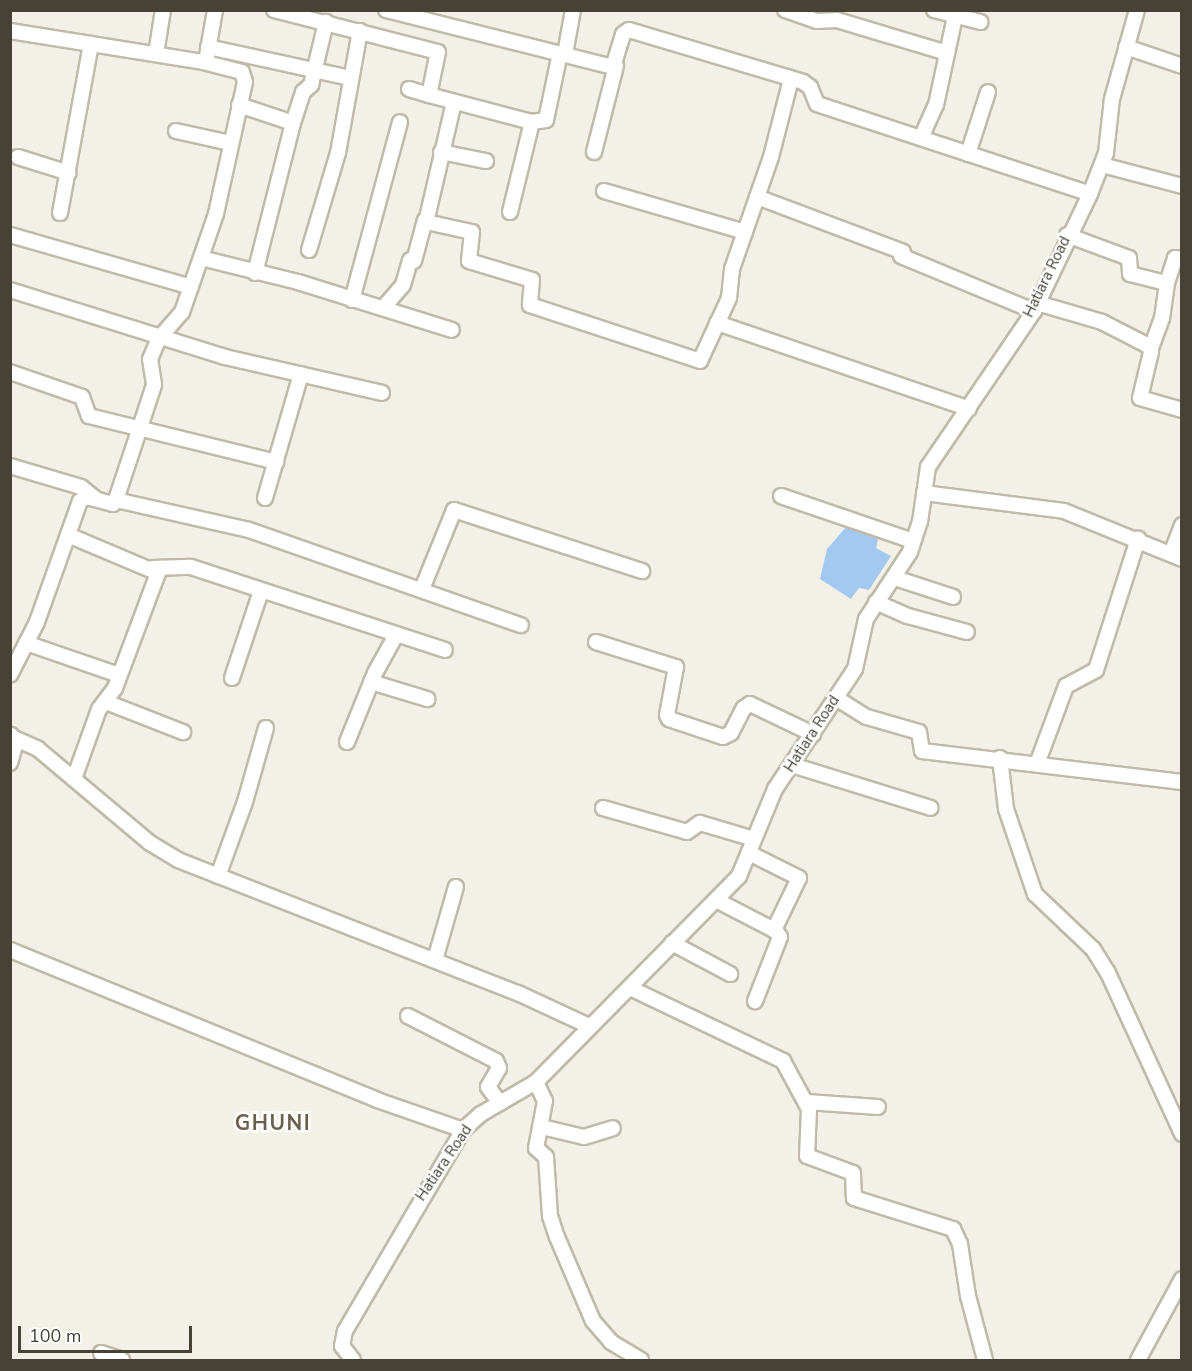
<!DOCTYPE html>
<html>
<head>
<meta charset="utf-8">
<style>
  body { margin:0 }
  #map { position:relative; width:1192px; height:1371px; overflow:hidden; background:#f3f1e7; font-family:"Nunito Sans",sans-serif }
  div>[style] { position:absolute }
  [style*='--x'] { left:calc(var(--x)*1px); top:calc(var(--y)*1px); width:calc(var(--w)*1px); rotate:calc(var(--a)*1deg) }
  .water>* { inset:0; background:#a3c9f0 }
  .roads { filter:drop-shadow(2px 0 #bfbaa9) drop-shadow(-2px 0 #bfbaa9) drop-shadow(0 2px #bfbaa9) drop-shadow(0 -2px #bfbaa9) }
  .minor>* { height:14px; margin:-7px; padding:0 7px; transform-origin:7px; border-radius:7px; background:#fff }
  span { translate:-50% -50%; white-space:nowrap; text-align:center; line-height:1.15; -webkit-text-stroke:5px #fff; paint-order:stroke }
  .street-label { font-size:15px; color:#464236 }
  .district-label { font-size:21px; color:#69614d; font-weight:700; letter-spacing:1.5px }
  .frame { position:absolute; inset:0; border:12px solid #464236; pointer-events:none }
  .scale { position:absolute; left:18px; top:1326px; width:174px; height:27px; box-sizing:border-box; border:3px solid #464236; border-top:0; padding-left:8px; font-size:18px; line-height:21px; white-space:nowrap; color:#464236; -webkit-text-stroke:4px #fff; paint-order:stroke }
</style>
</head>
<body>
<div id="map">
  <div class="water">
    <i style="clip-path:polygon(846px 527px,878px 539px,876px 548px,891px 556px,869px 590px,859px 588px,851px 599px,820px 579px,827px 549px)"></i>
  </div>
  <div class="roads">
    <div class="minor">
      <i style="--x:274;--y:10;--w:169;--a:14.4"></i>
      <i style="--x:438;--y:52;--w:44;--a:101.8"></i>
      <i style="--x:429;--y:95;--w:106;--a:14.7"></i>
      <i style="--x:532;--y:122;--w:14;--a:-8"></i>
      <i style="--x:546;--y:120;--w:68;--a:-78.2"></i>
      <i style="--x:386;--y:10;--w:234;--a:14.1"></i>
      <i style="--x:613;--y:67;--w:34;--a:-73"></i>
      <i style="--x:623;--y:34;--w:7;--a:-34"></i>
      <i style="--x:629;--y:30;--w:182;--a:16.6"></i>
      <i style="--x:803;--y:82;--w:9;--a:36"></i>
      <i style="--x:810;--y:87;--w:18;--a:68"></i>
      <i style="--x:817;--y:104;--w:287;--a:18.2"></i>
      <i style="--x:785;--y:10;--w:34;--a:19"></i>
      <i style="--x:817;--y:21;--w:20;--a:-3"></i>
      <i style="--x:837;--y:20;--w:115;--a:16.7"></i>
      <i style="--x:934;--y:10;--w:48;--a:14.6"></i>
      <i style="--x:10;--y:31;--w:195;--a:9.1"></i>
      <i style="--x:203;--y:62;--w:40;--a:14.4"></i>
      <i style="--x:242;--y:72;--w:10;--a:73"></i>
      <i style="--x:245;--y:82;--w:135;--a:102.4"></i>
      <i style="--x:216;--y:214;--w:104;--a:109.1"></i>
      <i style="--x:182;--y:312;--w:35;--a:131"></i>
      <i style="--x:159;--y:338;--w:23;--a:113"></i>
      <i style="--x:150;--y:359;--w:26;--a:81"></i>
      <i style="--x:154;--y:385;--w:121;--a:108.3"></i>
      <i style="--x:116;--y:500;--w:5;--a:127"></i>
      <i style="--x:113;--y:504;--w:27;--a:-165"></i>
      <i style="--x:87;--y:497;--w:8;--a:150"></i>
      <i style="--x:80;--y:501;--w:128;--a:109.6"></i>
      <i style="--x:37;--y:622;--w:59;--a:117"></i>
      <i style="--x:208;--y:47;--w:145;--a:12.3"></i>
      <i style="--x:1126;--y:47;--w:59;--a:18.7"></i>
      <i style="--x:156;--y:54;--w:45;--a:-81"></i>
      <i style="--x:565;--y:54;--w:45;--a:-79.7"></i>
      <i style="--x:207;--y:56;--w:47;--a:-80.1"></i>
      <i style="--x:409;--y:89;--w:21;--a:17"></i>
      <i style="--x:454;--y:102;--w:123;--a:103.1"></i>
      <i style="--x:426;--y:222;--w:47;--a:12.3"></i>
      <i style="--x:472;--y:232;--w:29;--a:96"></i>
      <i style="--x:469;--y:261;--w:66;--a:16.8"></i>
      <i style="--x:532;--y:280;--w:25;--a:95"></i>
      <i style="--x:530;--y:305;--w:179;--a:18.2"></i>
      <i style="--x:700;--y:361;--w:69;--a:-65.3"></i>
      <i style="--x:729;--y:298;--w:29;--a:-84"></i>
      <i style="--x:732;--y:269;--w:119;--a:-70.8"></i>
      <i style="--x:771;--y:157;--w:81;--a:-75.6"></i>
      <i style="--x:239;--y:105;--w:57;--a:18.4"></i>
      <i style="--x:176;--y:131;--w:55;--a:12.5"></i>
      <i style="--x:921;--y:138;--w:36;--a:-66"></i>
      <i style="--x:936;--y:105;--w:91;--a:-77.9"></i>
      <i style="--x:441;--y:152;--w:46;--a:11.3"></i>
      <i style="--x:594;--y:152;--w:89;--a:-75.7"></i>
      <i style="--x:968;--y:154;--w:65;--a:-72.1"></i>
      <i style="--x:18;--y:157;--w:53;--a:17.4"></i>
      <i style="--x:1102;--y:165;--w:83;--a:14.7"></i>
      <i style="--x:604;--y:191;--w:147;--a:16.2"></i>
      <i style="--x:757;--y:197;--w:156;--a:20.6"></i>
      <i style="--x:510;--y:212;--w:93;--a:-76.3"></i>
      <i style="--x:60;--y:213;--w:172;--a:-79.6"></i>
      <i style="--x:10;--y:235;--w:188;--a:16"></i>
      <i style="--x:1067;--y:235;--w:66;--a:20.4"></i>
      <i style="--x:1129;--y:258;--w:16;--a:86"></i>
      <i style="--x:1130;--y:274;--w:38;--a:14"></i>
      <i style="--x:1167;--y:283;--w:35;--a:98"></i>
      <i style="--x:1162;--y:318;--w:32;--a:110"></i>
      <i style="--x:309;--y:250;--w:101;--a:-73.4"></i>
      <i style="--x:338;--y:153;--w:124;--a:-79.8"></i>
      <i style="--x:901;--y:256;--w:144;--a:22.5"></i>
      <i style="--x:201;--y:258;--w:100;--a:13.9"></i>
      <i style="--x:298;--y:282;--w:161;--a:17.3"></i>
      <i style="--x:414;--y:261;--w:42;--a:-75"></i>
      <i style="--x:255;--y:273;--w:155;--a:-75.8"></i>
      <i style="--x:293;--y:123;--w:33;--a:-72"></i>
      <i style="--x:303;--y:92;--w:11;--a:-41"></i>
      <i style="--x:311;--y:85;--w:65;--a:-76.6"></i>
      <i style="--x:1167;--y:283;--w:26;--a:-72"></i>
      <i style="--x:1175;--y:258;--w:7;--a:8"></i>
      <i style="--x:10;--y:290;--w:225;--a:17.3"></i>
      <i style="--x:225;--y:357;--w:161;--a:12.9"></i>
      <i style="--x:352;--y:300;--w:184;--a:-74.9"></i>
      <i style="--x:1037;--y:303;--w:68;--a:16.3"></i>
      <i style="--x:1102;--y:322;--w:53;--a:27.1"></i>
      <i style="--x:1149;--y:346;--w:6;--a:72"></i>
      <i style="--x:1151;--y:352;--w:47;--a:103.4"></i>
      <i style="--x:1140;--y:398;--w:44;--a:15.9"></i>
      <i style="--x:383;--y:308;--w:30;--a:-49"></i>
      <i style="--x:403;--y:285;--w:26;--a:-74"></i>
      <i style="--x:717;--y:323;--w:266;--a:18.8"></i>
      <i style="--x:10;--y:372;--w:76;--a:19.1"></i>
      <i style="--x:82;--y:397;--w:20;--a:70"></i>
      <i style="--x:89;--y:416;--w:193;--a:13.8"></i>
      <i style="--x:10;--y:466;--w:74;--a:16.5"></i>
      <i style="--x:81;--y:487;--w:19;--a:39"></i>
      <i style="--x:924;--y:493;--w:141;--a:7.3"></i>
      <i style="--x:1064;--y:511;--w:127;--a:22.1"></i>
      <i style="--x:781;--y:496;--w:139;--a:18.8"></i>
      <i style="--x:265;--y:498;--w:129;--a:-73.8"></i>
      <i style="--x:116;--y:500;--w:136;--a:12.7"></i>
      <i style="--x:249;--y:530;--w:288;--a:19.3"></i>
      <i style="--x:68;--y:535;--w:98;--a:22.9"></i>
      <i style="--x:158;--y:573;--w:123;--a:110.5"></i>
      <i style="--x:115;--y:688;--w:26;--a:127"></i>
      <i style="--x:99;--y:709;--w:74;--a:109.7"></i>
      <i style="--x:1171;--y:554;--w:31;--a:-69"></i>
      <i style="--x:153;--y:568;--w:38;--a:-2"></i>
      <i style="--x:191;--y:567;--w:267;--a:18.1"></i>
      <i style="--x:895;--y:578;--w:61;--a:18.1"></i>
      <i style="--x:422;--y:589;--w:85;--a:-67.9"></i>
      <i style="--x:454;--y:510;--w:198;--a:18"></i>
      <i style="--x:876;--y:602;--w:35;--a:24"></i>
      <i style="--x:908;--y:616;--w:61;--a:15.2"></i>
      <i style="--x:596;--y:642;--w:84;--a:17.4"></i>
      <i style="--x:676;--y:667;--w:49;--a:100.6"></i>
      <i style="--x:667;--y:715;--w:4;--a:63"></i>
      <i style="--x:669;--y:719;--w:57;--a:18.4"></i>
      <i style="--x:723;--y:737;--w:9;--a:-27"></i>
      <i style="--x:731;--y:733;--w:28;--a:-63"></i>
      <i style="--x:744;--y:708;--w:7;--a:-34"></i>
      <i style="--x:750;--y:704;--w:70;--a:25.5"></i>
      <i style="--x:26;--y:643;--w:98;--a:19"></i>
      <i style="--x:232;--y:678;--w:92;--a:-71.6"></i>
      <i style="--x:371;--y:682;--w:59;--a:16.9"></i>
      <i style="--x:836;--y:698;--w:36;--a:32"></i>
      <i style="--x:867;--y:717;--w:54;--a:16.1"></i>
      <i style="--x:919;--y:732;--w:19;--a:81"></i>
      <i style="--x:922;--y:751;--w:262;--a:6.8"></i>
      <i style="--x:106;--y:702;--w:83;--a:21.3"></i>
      <i style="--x:16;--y:739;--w:24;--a:24"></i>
      <i style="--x:38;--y:749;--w:146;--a:40"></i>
      <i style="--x:150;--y:843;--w:33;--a:31"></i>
      <i style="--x:178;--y:860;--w:365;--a:21.4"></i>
      <i style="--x:518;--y:993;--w:78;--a:24.9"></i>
      <i style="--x:347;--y:742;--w:74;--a:-67.9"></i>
      <i style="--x:375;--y:673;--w:43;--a:-61.1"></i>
      <i style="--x:1000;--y:758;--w:51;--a:83.3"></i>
      <i style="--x:1006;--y:809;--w:90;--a:71.2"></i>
      <i style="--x:1035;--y:894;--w:80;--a:43.5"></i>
      <i style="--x:1093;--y:949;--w:28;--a:58"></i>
      <i style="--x:1108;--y:973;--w:177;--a:65.3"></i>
      <i style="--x:10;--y:763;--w:22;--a:-74"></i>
      <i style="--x:16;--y:742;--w:9;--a:-126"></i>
      <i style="--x:1037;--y:764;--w:83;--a:-69.6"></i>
      <i style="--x:1066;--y:686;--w:34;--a:-28"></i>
      <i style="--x:1096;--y:670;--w:138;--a:-72.2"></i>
      <i style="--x:792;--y:765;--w:145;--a:17.2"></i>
      <i style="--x:603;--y:808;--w:87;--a:15.9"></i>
      <i style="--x:687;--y:832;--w:16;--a:-35"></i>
      <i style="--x:700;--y:823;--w:56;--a:16.5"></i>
      <i style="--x:749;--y:853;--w:56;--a:26.6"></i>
      <i style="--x:799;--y:878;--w:58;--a:115.7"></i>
      <i style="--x:218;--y:876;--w:79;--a:-70"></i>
      <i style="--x:245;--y:802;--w:77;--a:-74.2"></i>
      <i style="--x:716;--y:900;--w:68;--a:27.3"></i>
      <i style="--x:776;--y:931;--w:7;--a:56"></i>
      <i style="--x:780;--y:937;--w:69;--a:111.3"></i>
      <i style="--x:672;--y:943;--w:66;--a:28.1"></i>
      <i style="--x:10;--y:950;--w:396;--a:22.2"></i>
      <i style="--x:377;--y:1100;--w:91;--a:19.2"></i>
      <i style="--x:435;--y:960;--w:76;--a:-74"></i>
      <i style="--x:630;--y:988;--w:170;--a:25.5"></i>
      <i style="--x:783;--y:1061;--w:55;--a:61.6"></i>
      <i style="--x:809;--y:1109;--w:47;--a:92.4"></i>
      <i style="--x:807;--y:1156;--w:49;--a:20.3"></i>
      <i style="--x:853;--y:1173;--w:25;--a:88"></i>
      <i style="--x:854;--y:1198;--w:104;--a:17.4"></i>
      <i style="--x:953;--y:1229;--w:17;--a:65"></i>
      <i style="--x:960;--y:1244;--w:53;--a:81.3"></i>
      <i style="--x:968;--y:1296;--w:66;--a:75.1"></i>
      <i style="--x:408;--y:1016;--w:99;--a:27.1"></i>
      <i style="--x:496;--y:1061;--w:8;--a:67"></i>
      <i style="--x:499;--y:1068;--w:22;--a:120"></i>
      <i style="--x:488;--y:1087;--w:20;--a:53"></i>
      <i style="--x:536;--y:1082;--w:21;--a:65"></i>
      <i style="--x:545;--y:1101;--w:48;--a:100.8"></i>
      <i style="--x:536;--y:1148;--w:13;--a:42"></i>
      <i style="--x:546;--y:1157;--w:59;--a:86.1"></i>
      <i style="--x:550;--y:1216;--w:22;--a:72"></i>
      <i style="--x:557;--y:1237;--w:91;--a:66.8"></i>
      <i style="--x:593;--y:1321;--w:28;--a:49"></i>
      <i style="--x:611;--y:1342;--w:35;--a:31"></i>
      <i style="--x:807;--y:1102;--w:71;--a:4"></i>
      <i style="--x:542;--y:1127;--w:43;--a:13.4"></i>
      <i style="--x:584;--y:1137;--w:30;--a:-17"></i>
      <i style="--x:101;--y:1353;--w:22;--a:18"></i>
      <i style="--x:353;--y:1360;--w:18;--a:-128"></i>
      <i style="--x:342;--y:1346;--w:15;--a:-79"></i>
      <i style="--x:345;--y:1331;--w:233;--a:-59.6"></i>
      <i style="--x:463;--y:1130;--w:24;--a:-42"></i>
      <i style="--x:481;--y:1114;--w:64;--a:-30.2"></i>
      <i style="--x:536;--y:1082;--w:289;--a:-45.4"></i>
      <i style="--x:739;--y:876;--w:94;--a:-67.5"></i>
      <i style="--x:775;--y:789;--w:144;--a:-56.3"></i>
      <i style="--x:855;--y:669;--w:51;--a:-77.6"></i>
      <i style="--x:866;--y:619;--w:80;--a:-56.7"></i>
      <i style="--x:910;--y:552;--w:32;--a:-72"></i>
      <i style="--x:920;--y:522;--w:56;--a:-81.7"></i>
      <i style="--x:928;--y:467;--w:189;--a:-55.8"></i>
      <i style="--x:1034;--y:311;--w:130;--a:-64.4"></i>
      <i style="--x:1090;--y:194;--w:44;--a:-68.7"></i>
      <i style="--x:1106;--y:153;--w:54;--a:-83.7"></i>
      <i style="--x:1112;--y:99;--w:92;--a:-74.3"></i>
      <i style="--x:1138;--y:1360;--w:92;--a:-61.5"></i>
    </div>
  </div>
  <div class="street-label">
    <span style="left:1047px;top:277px;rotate:-64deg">Hatiara Road</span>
    <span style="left:812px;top:734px;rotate:-57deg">Hatiara Road</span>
    <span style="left:444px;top:1163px;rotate:-56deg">Hatiara Road</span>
  </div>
  <div class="district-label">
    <span style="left:273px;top:1123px">GHUNI</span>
  </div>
  <div class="frame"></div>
  <div class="scale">100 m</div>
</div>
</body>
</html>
